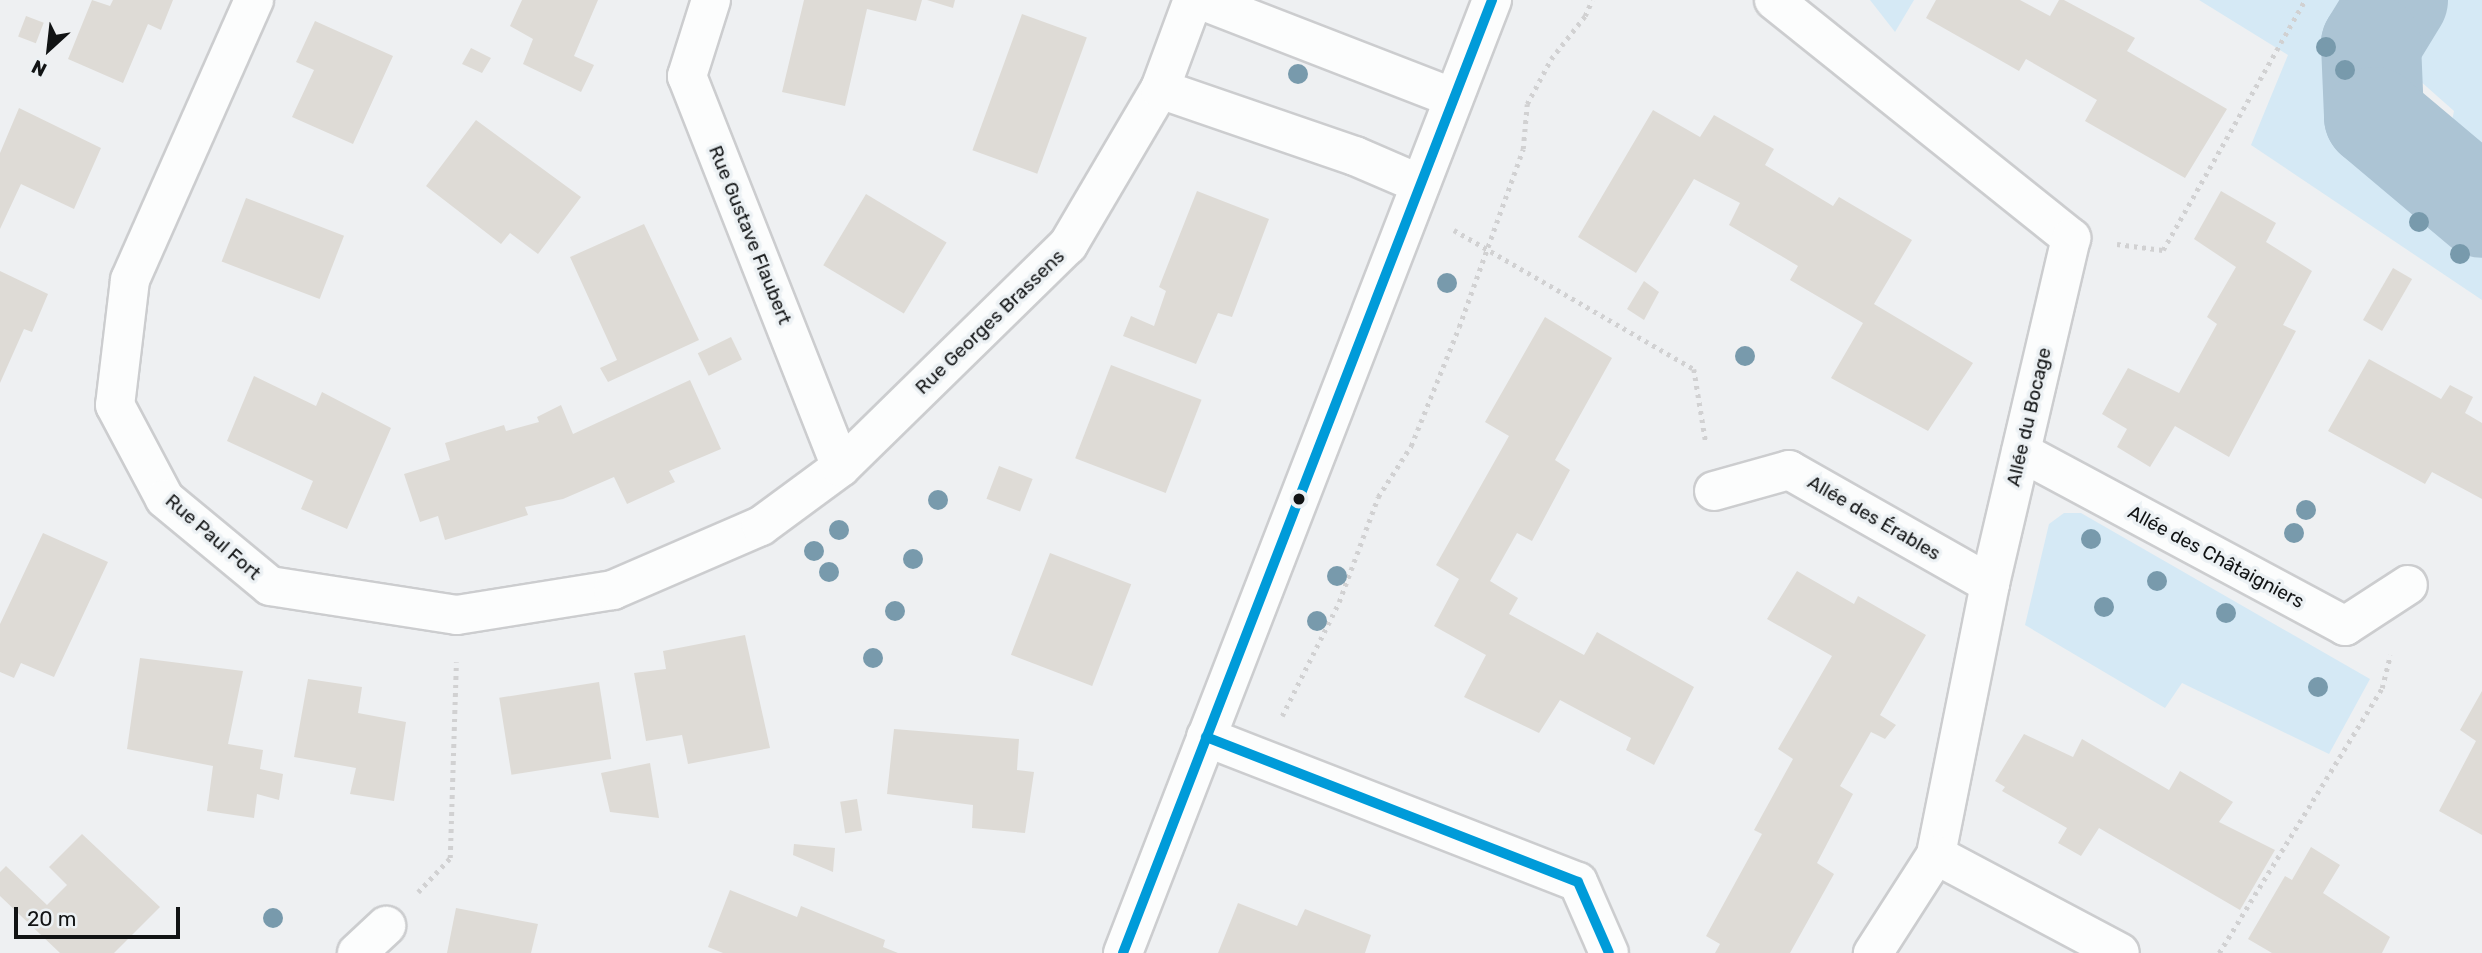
<!DOCTYPE html>
<html>
<head>
<meta charset="utf-8">
<style>
  body { margin:0 }
  #map { position:relative; width:2482px; height:953px; overflow:hidden; background:#eef0f2; font-family:Rubik,sans-serif }
  div>[style] { position:absolute }
  [style*='--x'] { left:calc(var(--x)*1px); top:calc(var(--y)*1px); width:calc(var(--w)*1px); rotate:calc(var(--a)*1deg) }
  .green>* { inset:0; background:#d5e9f5 }
  .river>* { height:100px; margin:-50px; padding:0 50px; transform-origin:50px; border-radius:50px; background:#acc4d4 }
  .building>* { inset:0; background:#dedbd6; transform-origin:0 0 }
  .path>* { height:4.5px; margin-top:-2.25px; transform-origin:0; background:repeating-linear-gradient(90deg,#d1d1d2 0 3.5px,transparent 0 8.5px) }
  .roads { filter:drop-shadow(2px 0 #cccdcf) drop-shadow(-2px 0 #cccdcf) drop-shadow(0 2px #cccdcf) drop-shadow(0 -2px #cccdcf) }
  .street>* { height:38px; margin:-19px; padding:0 19px; transform-origin:19px; border-radius:19px; background:#fcfdfd }
  .secondary>* { height:38px; margin:-19px; padding:0 19px; transform-origin:19px; border-radius:19px; background:#fcfdfd }
  .bus-1>* { height:10px; margin:-5px; padding:0 5px; transform-origin:5px; border-radius:5px; background:#009bd9 }
  .trees>* { width:20px; height:20px; margin:-10px; border-radius:50%; background:#789aac }
  .dots>* { width:19px; height:19px; translate:-50% -50%; box-sizing:border-box; border:4px solid #ecf1f4; border-radius:50% }
  span { translate:-50% -50%; white-space:nowrap; text-align:center; line-height:1.15; -webkit-text-stroke:7px #ecf1f4; paint-order:stroke }
  .street-label { font-size:19px; color:#111314 }
  .north { position:absolute; left:14px; top:14px; width:70px; height:70px; -webkit-text-stroke:5px #ecf1f4; paint-order:stroke; rotate:207deg; font-size:19px; font-weight:700; line-height:28px; text-align:center; color:#111314 }
  .north::after { content:''; display:block; margin:auto; width:24px; height:32px; background:#111314; clip-path:polygon(50% 0,100% 100%,50% 72%,0 100%) }
  .scale { position:absolute; left:14px; top:907px; width:166px; height:32px; box-sizing:border-box; border:4px solid #111314; border-top:0; padding-left:9px; font-size:21px; line-height:24px; white-space:nowrap; color:#111314; -webkit-text-stroke:5px #ecf1f4; paint-order:stroke }
</style>
</head>
<body>
<div id="map">
  <div class="green">
    <i style="clip-path:polygon(1870px 0,1914px 0,1895px 32px)"></i>
    <i style="clip-path:polygon(2199px 0,2355px 0,2341px 19px,2325px 82px,2335px 125px,2482px 242px,2482px 300px,2251px 145px,2288px 55px)"></i>
    <i style="clip-path:polygon(2438px 0,2482px 0,2482px 177px,2446px 150px,2454px 111px,2401px 64px)"></i>
    <i style="clip-path:polygon(2064px 513px,2081px 513px,2370px 679px,2329px 754px,2182px 683px,2165px 708px,2025px 625px,2049px 524px)"></i>
  </div>
  <div class="river">
    <i style="--x:2398;--y:0;--w:52;--a:121.5"></i>
    <i style="--x:2371;--y:44;--w:73;--a:87.6"></i>
    <i style="--x:2374;--y:117;--w:141;--a:40.1"></i>
  </div>
  <div class="building">
    <i style="clip-path:polygon(92px 0,110px 6px,113px 0,173px 0,161px 30px,148px 24px,123px 83px,68px 59px)"></i>
    <i style="clip-path:polygon(522px 0,598px 0,574px 56px,594px 65px,581px 92px,523px 64px,533px 39px,510px 26px)"></i>
    <i style="clip-path:polygon(804px 0,922px 0,916px 21px,867px 9px,845px 106px,782px 92px)"></i>
    <i style="clip-path:polygon(927px 0,955px 0,953px 8px)"></i>
    <i style="clip-path:polygon(1936px 0,2020px 0,2050px 16px,2059px 0,2064px 0,2135px 38px,2127px 51px,2227px 109px,2185px 178px,2085px 121px,2097px 100px,2026px 59px,2019px 71px,1926px 18px)"></i>
    <i style="left:1022px;top:14px;width:69px;height:145px;rotate:20deg"></i>
    <i style="left:26px;top:16px;width:19px;height:22px;rotate:21deg"></i>
    <i style="clip-path:polygon(315px 21px,393px 56px,353px 144px,292px 117px,314px 70px,296px 62px)"></i>
    <i style="clip-path:polygon(471px 48px,491px 58px,482px 73px,462px 64px)"></i>
    <i style="clip-path:polygon(19px 108px,101px 148px,74px 209px,21px 184px,0 229px,0 153px)"></i>
    <i style="clip-path:polygon(1653px 110px,1700px 137px,1714px 115px,1774px 149px,1765px 165px,1833px 206px,1839px 197px,1912px 240px,1874px 304px,1973px 363px,1928px 431px,1831px 378px,1863px 323px,1790px 280px,1798px 266px,1729px 225px,1740px 203px,1694px 179px,1636px 273px,1578px 237px)"></i>
    <i style="clip-path:polygon(476px 120px,581px 197px,538px 254px,510px 233px,501px 244px,426px 186px)"></i>
    <i style="clip-path:polygon(1197px 191px,1269px 219px,1232px 317px,1218px 313px,1196px 364px,1123px 336px,1131px 316px,1154px 326px,1166px 291px,1159px 287px)"></i>
    <i style="clip-path:polygon(2221px 191px,2276px 223px,2266px 242px,2312px 271px,2283px 325px,2296px 331px,2229px 457px,2175px 426px,2150px 467px,2117px 447px,2127px 429px,2102px 414px,2128px 368px,2179px 393px,2217px 324px,2207px 317px,2236px 267px,2194px 239px)"></i>
    <i style="left:866px;top:194px;width:94px;height:83px;rotate:31deg"></i>
    <i style="left:246px;top:198px;width:105px;height:68px;rotate:21deg"></i>
    <i style="clip-path:polygon(644px 224px,699px 340px,608px 382px,600px 368px,617px 360px,570px 257px)"></i>
    <i style="left:2393px;top:268px;width:22px;height:60px;rotate:30deg"></i>
    <i style="clip-path:polygon(0 271px,48px 294px,32px 332px,24px 329px,0 383px)"></i>
    <i style="clip-path:polygon(1644px 281px,1659px 292px,1644px 320px,1627px 309px)"></i>
    <i style="clip-path:polygon(1545px 317px,1612px 358px,1555px 460px,1570px 470px,1532px 541px,1517px 533px,1490px 581px,1518px 598px,1509px 614px,1584px 655px,1597px 632px,1694px 687px,1654px 765px,1626px 750px,1631px 738px,1560px 700px,1539px 733px,1464px 697px,1486px 655px,1434px 626px,1459px 579px,1436px 565px,1509px 436px,1485px 422px)"></i>
    <i style="left:731px;top:337px;width:25px;height:37px;rotate:64deg"></i>
    <i style="clip-path:polygon(2369px 359px,2441px 399px,2450px 385px,2473px 397px,2465px 413px,2482px 423px,2482px 499px,2432px 472px,2425px 484px,2328px 431px)"></i>
    <i style="left:1111px;top:365px;width:97px;height:100px;rotate:21deg"></i>
    <i style="clip-path:polygon(254px 376px,316px 406px,322px 392px,391px 428px,347px 529px,301px 509px,313px 481px,227px 441px)"></i>
    <i style="clip-path:polygon(690px 380px,721px 449px,669px 471px,675px 482px,627px 504px,614px 477px,563px 499px,525px 507px,528px 515px,445px 540px,438px 516px,420px 522px,404px 474px,450px 460px,445px 443px,504px 425px,506px 431px,539px 422px,537px 417px,561px 405px,573px 434px)"></i>
    <i style="left:999px;top:466px;width:36px;height:35px;rotate:21deg"></i>
    <i style="clip-path:polygon(43px 533px,108px 562px,54px 677px,21px 663px,14px 678px,0 672px,0 624px)"></i>
    <i style="left:1050px;top:553px;width:87px;height:109px;rotate:21deg"></i>
    <i style="clip-path:polygon(1797px 571px,1854px 604px,1858px 596px,1926px 635px,1880px 715px,1896px 725px,1885px 739px,1871px 732px,1840px 786px,1853px 794px,1817px 863px,1834px 874px,1790px 953px,1715px 953px,1720px 944px,1706px 936px,1762px 834px,1754px 830px,1793px 759px,1778px 749px,1832px 656px,1767px 619px)"></i>
    <i style="clip-path:polygon(745px 635px,770px 748px,688px 764px,682px 735px,646px 741px,634px 673px,666px 669px,663px 651px)"></i>
    <i style="clip-path:polygon(140px 658px,243px 671px,228px 744px,263px 750px,260px 769px,283px 774px,279px 800px,257px 794px,254px 818px,207px 811px,213px 766px,127px 749px)"></i>
    <i style="clip-path:polygon(308px 679px,362px 687px,358px 713px,406px 722px,394px 801px,350px 794px,356px 768px,294px 757px)"></i>
    <i style="left:599px;top:682px;width:78px;height:101px;rotate:81deg"></i>
    <i style="clip-path:polygon(2482px 691px,2482px 835px,2439px 811px,2476px 741px,2460px 730px)"></i>
    <i style="clip-path:polygon(894px 729px,1019px 739px,1017px 770px,1034px 772px,1025px 833px,972px 828px,973px 805px,887px 794px)"></i>
    <i style="clip-path:polygon(2024px 734px,2073px 757px,2082px 739px,2169px 790px,2180px 771px,2233px 802px,2219px 822px,2275px 850px,2240px 910px,2099px 828px,2081px 856px,2058px 843px,2067px 828px,2002px 791px,2005px 787px,1995px 781px)"></i>
    <i style="clip-path:polygon(650px 763px,659px 818px,610px 812px,601px 773px)"></i>
    <i style="left:857px;top:799px;width:32px;height:17px;rotate:81deg"></i>
    <i style="clip-path:polygon(82px 834px,160px 907px,114px 953px,60px 953px,0 896px,0 872px,6px 866px,47px 905px,67px 885px,49px 867px)"></i>
    <i style="clip-path:polygon(794px 844px,835px 848px,833px 872px,793px 855px)"></i>
    <i style="clip-path:polygon(2311px 847px,2340px 865px,2323px 893px,2390px 937px,2382px 953px,2272px 953px,2248px 939px,2285px 876px,2292px 880px)"></i>
    <i style="clip-path:polygon(730px 890px,797px 917px,801px 906px,885px 940px,883px 947px,898px 953px,723px 953px,708px 947px)"></i>
    <i style="clip-path:polygon(1238px 903px,1297px 926px,1305px 909px,1371px 935px,1365px 953px,1218px 953px)"></i>
    <i style="clip-path:polygon(456px 908px,538px 924px,531px 953px,447px 953px)"></i>
  </div>
  <div class="path">
    <i style="--x:1454;--y:230;--w:277;--a:30.1"></i>
    <i style="--x:1694;--y:369;--w:75;--a:80.8"></i>
    <i style="--x:2117;--y:244;--w:46;--a:7.4"></i>
    <i style="--x:2163;--y:250;--w:288;--a:-60.4"></i>
    <i style="--x:1282;--y:716;--w:127;--a:-63.4"></i>
    <i style="--x:1339;--y:602;--w:112;--a:-69.6"></i>
    <i style="--x:1378;--y:497;--w:61;--a:-57.1"></i>
    <i style="--x:1411;--y:446;--w:128;--a:-68"></i>
    <i style="--x:1459;--y:327;--w:189;--a:-70.2"></i>
    <i style="--x:1523;--y:149;--w:45;--a:-84.9"></i>
    <i style="--x:1527;--y:104;--w:51;--a:-61.9"></i>
    <i style="--x:1551;--y:59;--w:55;--a:-51.7"></i>
    <i style="--x:1585;--y:16;--w:17;--a:-66"></i>
    <i style="--x:418;--y:892;--w:47;--a:-46.7"></i>
    <i style="--x:450;--y:858;--w:196;--a:-88.2"></i>
    <i style="--x:2219;--y:953;--w:311;--a:-58.4"></i>
    <i style="--x:2382;--y:688;--w:34;--a:-76"></i>
  </div>
  <div class="roads">
    <div class="street">
      <i style="--x:254;--y:0;--w:306;--a:113.9"></i>
      <i style="--x:130;--y:280;--w:126;--a:96.8"></i>
      <i style="--x:115;--y:405;--w:106;--a:62"></i>
      <i style="--x:165;--y:499;--w:136;--a:39.6"></i>
      <i style="--x:270;--y:586;--w:189;--a:8.8"></i>
      <i style="--x:457;--y:615;--w:158;--a:-9.1"></i>
      <i style="--x:613;--y:590;--w:161;--a:-23.4"></i>
      <i style="--x:761;--y:526;--w:99;--a:-36.4"></i>
      <i style="--x:841;--y:467;--w:318;--a:-44.4"></i>
      <i style="--x:1068;--y:245;--w:181;--a:-59.5"></i>
      <i style="--x:1160;--y:89;--w:95;--a:-69.7"></i>
      <i style="--x:711;--y:0;--w:80;--a:107.5"></i>
      <i style="--x:687;--y:76;--w:420;--a:68.5"></i>
      <i style="--x:1201;--y:0;--w:271;--a:21.2"></i>
      <i style="--x:1774;--y:0;--w:381;--a:38.7"></i>
      <i style="--x:2071;--y:238;--w:355;--a:103.2"></i>
      <i style="--x:1990;--y:584;--w:276;--a:101.3"></i>
      <i style="--x:1936;--y:855;--w:117;--a:122.7"></i>
      <i style="--x:1160;--y:89;--w:206;--a:19"></i>
      <i style="--x:1355;--y:156;--w:71;--a:23.3"></i>
      <i style="--x:2021;--y:452;--w:368;--a:28.2"></i>
      <i style="--x:2345;--y:626;--w:75;--a:-33.1"></i>
      <i style="--x:1714;--y:491;--w:78;--a:-15.6"></i>
      <i style="--x:1789;--y:470;--w:231;--a:29.6"></i>
      <i style="--x:1936;--y:855;--w:208;--a:28"></i>
      <i style="--x:357;--y:953;--w:40;--a:-43"></i>
    </div>
    <div class="secondary">
      <i style="--x:1206;--y:737;--w:399;--a:21.3"></i>
      <i style="--x:1578;--y:882;--w:77;--a:66.4"></i>
      <i style="--x:1123;--y:953;--w:1022;--a:-68.83"></i>
    </div>
  </div>
  <div class="bus-1">
    <i style="--x:1206;--y:737;--w:399;--a:21.3"></i>
    <i style="--x:1578;--y:882;--w:77;--a:66.4"></i>
    <i style="--x:1123;--y:953;--w:1022;--a:-68.83"></i>
  </div>
  <div class="trees">
    <i style="left:2326px;top:47px"></i>
    <i style="left:2345px;top:70px"></i>
    <i style="left:1298px;top:74px"></i>
    <i style="left:2419px;top:222px"></i>
    <i style="left:2460px;top:254px"></i>
    <i style="left:1447px;top:283px"></i>
    <i style="left:1745px;top:356px"></i>
    <i style="left:938px;top:500px"></i>
    <i style="left:2306px;top:510px"></i>
    <i style="left:839px;top:530px"></i>
    <i style="left:2294px;top:533px"></i>
    <i style="left:2091px;top:539px"></i>
    <i style="left:814px;top:551px"></i>
    <i style="left:913px;top:559px"></i>
    <i style="left:829px;top:572px"></i>
    <i style="left:1337px;top:576px"></i>
    <i style="left:2157px;top:581px"></i>
    <i style="left:2104px;top:607px"></i>
    <i style="left:895px;top:611px"></i>
    <i style="left:2226px;top:613px"></i>
    <i style="left:1317px;top:621px"></i>
    <i style="left:873px;top:658px"></i>
    <i style="left:2318px;top:687px"></i>
    <i style="left:273px;top:918px"></i>
  </div>
  <div class="dots">
    <i style="left:1299px;top:499px;background:#111314"></i>
  </div>
  <div class="street-label">
    <span style="left:750px;top:235px;rotate:68deg">Rue Gustave Flaubert</span>
    <span style="left:990px;top:322px;rotate:-44deg">Rue Georges Brassens</span>
    <span style="left:2029px;top:417px;rotate:-77deg">Allée du Bocage</span>
    <span style="left:1874px;top:518px;rotate:30deg">Allée des Érables</span>
    <span style="left:213px;top:537px;rotate:41deg">Rue Paul Fort</span>
    <span style="left:2216px;top:557px;rotate:28deg">Allée des Châtaigniers</span>
  </div>
  <div class="north">N</div>
  <div class="scale">20 m</div>
</div>
</body>
</html>
